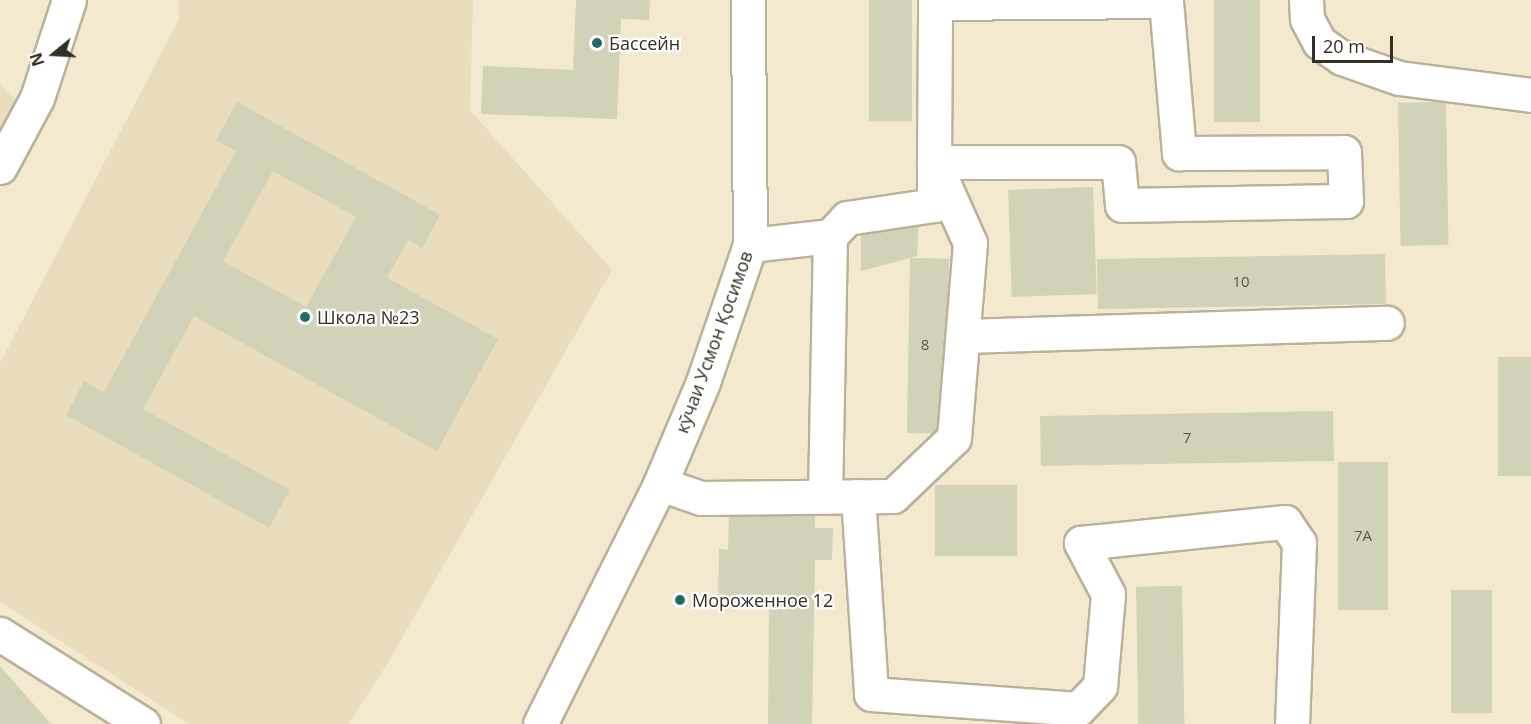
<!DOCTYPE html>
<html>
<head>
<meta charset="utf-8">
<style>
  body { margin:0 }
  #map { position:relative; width:1531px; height:724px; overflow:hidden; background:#f3e9cf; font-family:"Open Sans",sans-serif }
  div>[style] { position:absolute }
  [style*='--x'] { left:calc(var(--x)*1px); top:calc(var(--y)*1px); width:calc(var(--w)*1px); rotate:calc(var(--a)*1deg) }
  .built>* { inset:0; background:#eaddbd }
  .building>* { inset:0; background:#d1d2b7; transform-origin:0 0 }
  .roads { filter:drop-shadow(2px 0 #bbb199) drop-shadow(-2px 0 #bbb199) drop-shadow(0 2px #bbb199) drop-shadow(0 -2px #bbb199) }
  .minor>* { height:33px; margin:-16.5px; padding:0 16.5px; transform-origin:16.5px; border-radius:16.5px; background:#fff }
  .dots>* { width:16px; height:16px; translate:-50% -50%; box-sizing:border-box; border:3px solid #fff; border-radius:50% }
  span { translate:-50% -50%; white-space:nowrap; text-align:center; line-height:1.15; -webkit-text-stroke:4.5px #fff; paint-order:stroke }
  .number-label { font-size:15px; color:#5a584a }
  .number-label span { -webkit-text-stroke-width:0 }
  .poi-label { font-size:18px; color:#332f25 }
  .left { translate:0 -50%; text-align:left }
  .street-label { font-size:18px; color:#332f25 }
  .north { position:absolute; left:24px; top:24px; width:60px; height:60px; -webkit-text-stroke:4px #fff; paint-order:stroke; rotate:252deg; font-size:16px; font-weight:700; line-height:24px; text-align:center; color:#332f25 }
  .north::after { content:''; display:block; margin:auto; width:21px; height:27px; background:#332f25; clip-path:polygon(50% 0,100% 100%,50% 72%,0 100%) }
  .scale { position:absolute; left:1312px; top:36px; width:81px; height:27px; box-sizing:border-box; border:3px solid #332f25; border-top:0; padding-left:8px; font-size:18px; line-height:21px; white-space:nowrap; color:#332f25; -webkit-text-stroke:4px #fff; paint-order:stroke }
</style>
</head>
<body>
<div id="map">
  <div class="built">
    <i style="clip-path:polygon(179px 0,473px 0,470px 110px,612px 270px,389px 661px,349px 724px,189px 724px,0 602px,0 363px,179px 19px)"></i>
    <i style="clip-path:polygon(0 84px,19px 103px,0 139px)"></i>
  </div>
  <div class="building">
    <i style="clip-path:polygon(576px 0,650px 0,649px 20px,621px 19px,617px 119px,481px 114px,483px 66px,573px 70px)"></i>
    <i style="left:869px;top:0;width:43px;height:121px"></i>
    <i style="left:1214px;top:0;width:46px;height:122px"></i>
    <i style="clip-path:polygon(evenodd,237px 102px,440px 215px,422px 248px,408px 240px,387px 278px,498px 339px,437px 451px,194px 316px,143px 409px,290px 490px,269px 528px,66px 415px,84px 381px,104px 392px,236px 151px,216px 140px,237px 102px,273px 171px,356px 217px,306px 307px,223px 261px,273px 171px)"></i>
    <i style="left:1446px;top:102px;width:143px;height:48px;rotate:89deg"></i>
    <i style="left:1093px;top:187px;width:107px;height:85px;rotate:88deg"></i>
    <i style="clip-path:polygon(919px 215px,917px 256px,861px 271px,861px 219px)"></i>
    <i style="left:1385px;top:254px;width:50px;height:288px;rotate:89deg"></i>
    <i style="left:910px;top:258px;width:39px;height:175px;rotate:1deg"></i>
    <i style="left:1531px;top:357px;width:119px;height:33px;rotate:90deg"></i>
    <i style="left:1333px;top:411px;width:50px;height:293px;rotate:89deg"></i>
    <i style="left:1338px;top:462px;width:50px;height:148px"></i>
    <i style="left:935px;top:485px;width:82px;height:71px"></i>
    <i style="clip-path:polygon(729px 511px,815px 513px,815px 528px,833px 528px,832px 560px,815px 560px,812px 724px,768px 724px,769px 601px,718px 600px,719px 549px,728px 550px)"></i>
    <i style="left:1182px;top:586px;width:138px;height:46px;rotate:89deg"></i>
    <i style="left:1451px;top:590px;width:41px;height:123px"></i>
    <i style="clip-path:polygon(0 666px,51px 724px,0 724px)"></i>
  </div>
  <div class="roads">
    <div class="minor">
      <i style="--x:1306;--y:0;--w:19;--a:87"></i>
      <i style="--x:1307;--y:19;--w:26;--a:62"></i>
      <i style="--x:1319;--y:42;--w:28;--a:35"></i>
      <i style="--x:1342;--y:58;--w:60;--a:19.3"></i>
      <i style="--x:1399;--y:78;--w:133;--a:7.3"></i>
      <i style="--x:0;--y:167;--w:78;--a:-61.8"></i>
      <i style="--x:37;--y:98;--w:103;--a:-71.9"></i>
      <i style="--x:965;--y:336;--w:422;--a:-1.8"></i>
      <i style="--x:660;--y:484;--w:43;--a:18.9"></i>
      <i style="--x:701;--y:498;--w:192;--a:-0.6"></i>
      <i style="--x:893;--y:496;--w:84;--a:-43.6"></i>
      <i style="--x:954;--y:438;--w:196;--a:-85.3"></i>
      <i style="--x:970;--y:243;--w:89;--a:-114"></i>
      <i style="--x:934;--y:162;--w:159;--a:-89.6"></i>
      <i style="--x:935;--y:3;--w:231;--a:-0.5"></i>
      <i style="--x:1166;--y:1;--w:153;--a:85.1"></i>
      <i style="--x:1179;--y:153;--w:165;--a:-0.3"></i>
      <i style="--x:1344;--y:152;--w:49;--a:87.7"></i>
      <i style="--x:1346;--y:201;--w:224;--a:179"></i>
      <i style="--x:1122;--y:205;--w:43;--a:-95.3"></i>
      <i style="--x:1118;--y:162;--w:184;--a:180"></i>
      <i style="--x:934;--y:162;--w:43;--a:90"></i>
      <i style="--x:934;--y:205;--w:88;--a:171.5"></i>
      <i style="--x:847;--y:218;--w:25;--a:133"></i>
      <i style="--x:830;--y:236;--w:81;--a:173.6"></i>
      <i style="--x:825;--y:496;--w:260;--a:-88.9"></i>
      <i style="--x:858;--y:496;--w:198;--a:86.2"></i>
      <i style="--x:871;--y:694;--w:208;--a:4.1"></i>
      <i style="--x:1078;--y:709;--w:32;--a:-46"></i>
      <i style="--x:1100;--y:686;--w:92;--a:-85"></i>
      <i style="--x:1108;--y:594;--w:58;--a:-117.9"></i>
      <i style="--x:1081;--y:543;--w:205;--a:-5.9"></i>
      <i style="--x:1285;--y:522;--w:25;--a:56"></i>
      <i style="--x:1299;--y:543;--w:181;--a:92.2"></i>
      <i style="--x:0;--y:634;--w:169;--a:32.2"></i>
      <i style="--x:540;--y:724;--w:268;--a:-63.4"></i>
      <i style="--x:660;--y:484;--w:111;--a:-67.1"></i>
      <i style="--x:703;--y:382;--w:145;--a:-71.1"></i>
      <i style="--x:750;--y:245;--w:245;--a:-90.5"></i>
    </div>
  </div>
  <div class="dots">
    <i style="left:597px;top:43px;background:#246c63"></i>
    <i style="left:305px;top:317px;background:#246c63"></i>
    <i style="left:680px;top:600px;background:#246c63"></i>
  </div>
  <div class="number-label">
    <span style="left:1241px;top:282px">10</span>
    <span style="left:925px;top:345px">8</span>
    <span style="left:1187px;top:438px">7</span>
    <span style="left:1363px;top:536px">7А</span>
  </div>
  <div class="poi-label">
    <span class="left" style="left:609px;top:43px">Бассейн</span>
    <span class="left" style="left:317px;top:317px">Школа №23</span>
    <span class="left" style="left:692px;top:600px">Мороженное 12</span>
  </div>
  <div class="street-label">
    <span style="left:714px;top:342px;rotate:-70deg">кӯчаи Усмон Қосимов</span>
  </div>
  <div class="north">N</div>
  <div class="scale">20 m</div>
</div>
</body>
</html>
